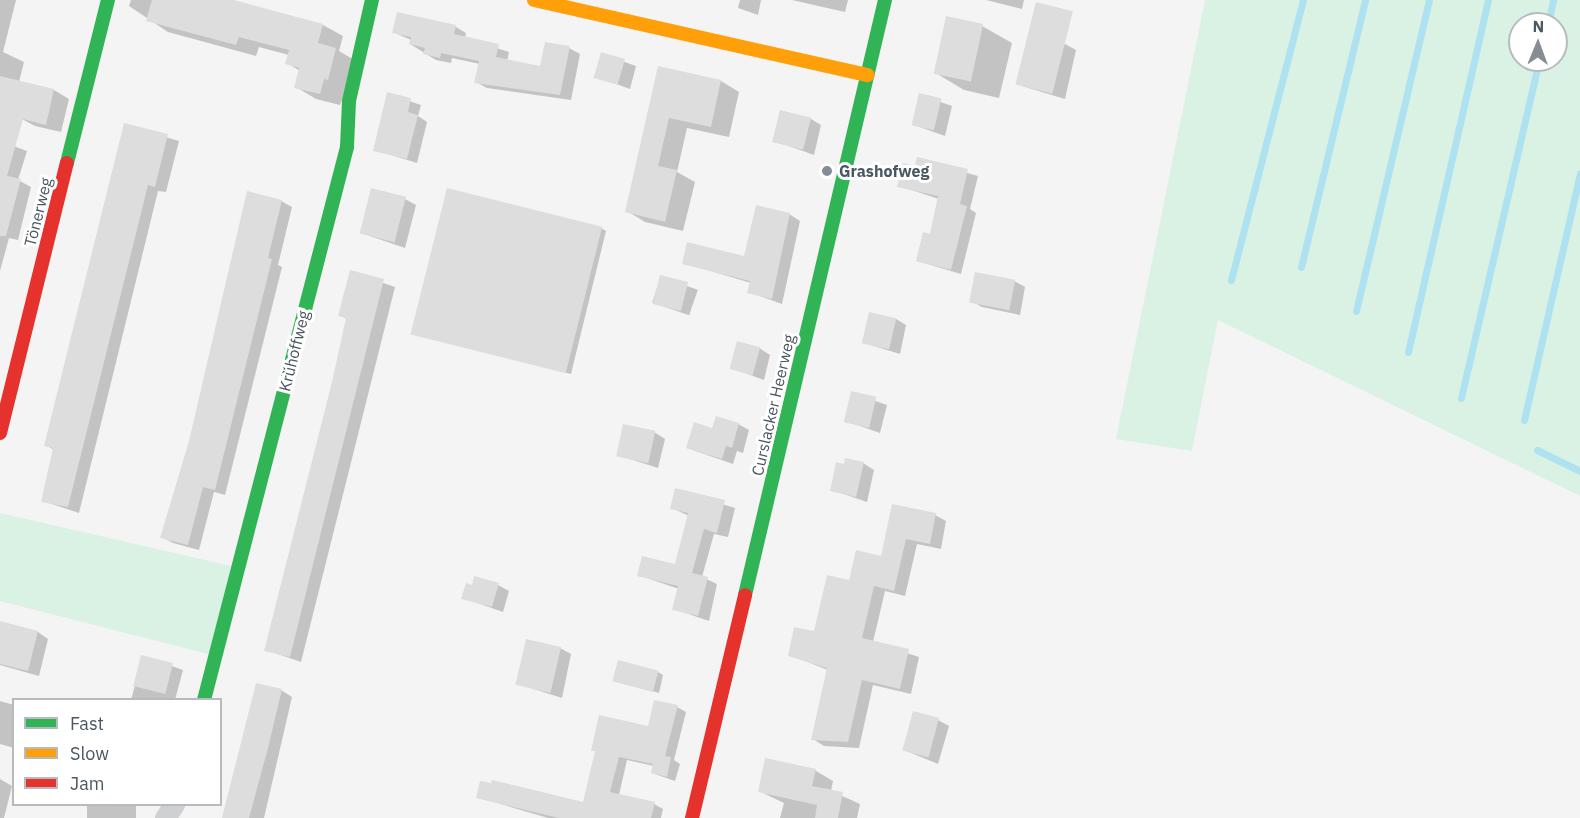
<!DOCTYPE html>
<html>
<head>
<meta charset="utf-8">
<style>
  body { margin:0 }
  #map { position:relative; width:1580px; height:818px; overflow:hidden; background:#f4f4f4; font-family:"IBM Plex Sans",sans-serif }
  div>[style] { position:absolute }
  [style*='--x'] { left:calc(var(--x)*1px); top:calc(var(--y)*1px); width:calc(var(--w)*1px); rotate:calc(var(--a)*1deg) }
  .green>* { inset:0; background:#d9f2e3 }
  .shadow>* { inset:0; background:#0003; transform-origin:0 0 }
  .stream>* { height:7px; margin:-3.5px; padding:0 3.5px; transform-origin:3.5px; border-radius:3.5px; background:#aee2f0 }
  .building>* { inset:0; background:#ddddde; transform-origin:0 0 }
  .street>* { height:21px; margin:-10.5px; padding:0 10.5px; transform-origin:10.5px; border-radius:10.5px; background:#ced0d2 }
  .fast>* { height:14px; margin:-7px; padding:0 7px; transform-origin:7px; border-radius:7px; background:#30b455 }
  .slow>* { height:14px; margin:-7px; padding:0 7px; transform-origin:7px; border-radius:7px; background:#ff9f0a }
  .jam>* { height:14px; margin:-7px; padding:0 7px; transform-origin:7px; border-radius:7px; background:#e5322d }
  .dots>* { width:16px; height:16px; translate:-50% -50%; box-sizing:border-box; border:3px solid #fff; border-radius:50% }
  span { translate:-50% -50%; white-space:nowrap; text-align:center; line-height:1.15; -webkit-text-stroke:6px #fff; paint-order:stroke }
  .poi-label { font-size:16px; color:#4a5661; font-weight:700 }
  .left { translate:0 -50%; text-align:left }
  .street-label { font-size:16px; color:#4a5661 }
  .legend { position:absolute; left:12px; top:698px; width:210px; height:108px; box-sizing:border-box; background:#fff; border:2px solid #b7bbc0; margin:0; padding:8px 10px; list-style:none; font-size:18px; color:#4a5661 }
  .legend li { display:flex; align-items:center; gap:12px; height:30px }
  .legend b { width:30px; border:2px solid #b7bbc0 }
  .north { position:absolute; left:1508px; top:12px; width:60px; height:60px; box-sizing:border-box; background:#fff; border:2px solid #b7bbc0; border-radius:50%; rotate:1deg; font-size:16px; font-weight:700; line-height:24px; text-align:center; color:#4a5661 }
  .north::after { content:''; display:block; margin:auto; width:21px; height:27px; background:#868d94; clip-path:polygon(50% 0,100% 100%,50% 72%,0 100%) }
</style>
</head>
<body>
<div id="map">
  <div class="green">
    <i style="clip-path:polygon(evenodd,1205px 0,1580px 0,1580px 496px,1218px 320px,1192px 451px,1116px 439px,1205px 0,1520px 24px,1556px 24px,1556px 60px,1520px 60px,1520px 24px)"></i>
    <i style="clip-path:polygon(0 513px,240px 568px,216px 656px,0 601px)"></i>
  </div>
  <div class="shadow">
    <i style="clip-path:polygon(0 0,16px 0,3px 52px,24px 62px,19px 82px,54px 90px,69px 99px,61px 132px,35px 126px,20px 118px,0 97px)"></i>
    <i style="clip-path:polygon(131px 0,221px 0,323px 25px,343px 36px,339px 51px,356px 61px,340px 105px,316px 99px,296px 87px,300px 71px,287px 63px,289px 55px,259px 47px,256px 56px,168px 32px,129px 6px)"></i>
    <i style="clip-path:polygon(740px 0,761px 0,758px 15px,738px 8px)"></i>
    <i style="clip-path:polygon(792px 0,848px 0,845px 12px)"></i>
    <i style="clip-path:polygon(986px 0,1024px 0,1022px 9px)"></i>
    <i style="clip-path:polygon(982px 26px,1012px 43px,999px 98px,964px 90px,934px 72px)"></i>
    <i style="clip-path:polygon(456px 27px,466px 33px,465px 38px,509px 52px,507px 61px,541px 68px,569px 48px,580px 54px,571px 100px,487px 88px,476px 82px,480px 64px,452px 58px,451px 63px,436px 60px,410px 44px,411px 40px,393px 32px)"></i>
    <i style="clip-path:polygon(1065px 44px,1076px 50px,1065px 99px,1022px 86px)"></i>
    <i style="clip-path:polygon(602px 54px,636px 66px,630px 89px,597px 77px)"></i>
    <i style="clip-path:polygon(659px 68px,721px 81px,739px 92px,729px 137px,687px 128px,677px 172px,695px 182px,683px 231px,645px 222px,627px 211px)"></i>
    <i style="clip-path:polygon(388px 94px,421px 105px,418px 116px,427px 122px,417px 163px,375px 150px)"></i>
    <i style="clip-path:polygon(920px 95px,952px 106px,945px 136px,914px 125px)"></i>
    <i style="clip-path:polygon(811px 119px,821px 125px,814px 155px,775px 141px)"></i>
    <i style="clip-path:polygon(125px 125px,179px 141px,166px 192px,158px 191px,79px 513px,43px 501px,54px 450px,46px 445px)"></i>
    <i style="clip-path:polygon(0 141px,27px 151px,18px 180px,31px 187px,18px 240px,9px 238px,0 271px)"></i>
    <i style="clip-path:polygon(918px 159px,978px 176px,970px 209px,976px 213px,961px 274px,917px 261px,931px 236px,939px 199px,899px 186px,916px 167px)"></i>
    <i style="clip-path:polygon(405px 199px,416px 205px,405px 248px,361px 233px)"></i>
    <i style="clip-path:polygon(281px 201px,292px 207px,278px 265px,282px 267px,225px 495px,214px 492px,199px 550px,173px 543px,162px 537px)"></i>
    <i style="clip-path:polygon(789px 214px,800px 221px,782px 304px,749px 292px,751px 283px,684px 263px,745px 258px)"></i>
    <i style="clip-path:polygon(601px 228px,606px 231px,571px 374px,413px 334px)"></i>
    <i style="clip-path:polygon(351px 272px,395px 287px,301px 662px,266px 650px,348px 320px,340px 315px)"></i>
    <i style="left:661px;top:277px;width:39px;height:27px;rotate:19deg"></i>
    <i style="clip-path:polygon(1014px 281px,1025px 287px,1020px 315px,982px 307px,971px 301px)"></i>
    <i style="clip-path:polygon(896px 319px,906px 325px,900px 354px,864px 343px)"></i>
    <i style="clip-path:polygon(759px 348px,770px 355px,764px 380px,731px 368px)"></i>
    <i style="clip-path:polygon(852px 393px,887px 405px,880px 433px,846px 421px)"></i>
    <i style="clip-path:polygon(738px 424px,749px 430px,743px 453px,737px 451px,733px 464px,687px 448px,713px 430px)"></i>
    <i style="clip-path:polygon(654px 432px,665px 439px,658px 468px,617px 455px)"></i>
    <i style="clip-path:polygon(863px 463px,874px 470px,867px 502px,832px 490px,845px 466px)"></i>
    <i style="clip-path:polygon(676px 490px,735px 508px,728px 537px,714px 534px,702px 577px,717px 584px,709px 621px,674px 609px,679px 589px,638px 575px,676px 566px,689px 516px,672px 508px)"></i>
    <i style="clip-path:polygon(935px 515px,946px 521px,941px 549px,917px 544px,905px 596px,885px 591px,873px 642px,919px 657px,911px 694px,873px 685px,859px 748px,824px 746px,813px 739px,828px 670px,790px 655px,815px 633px,850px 582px)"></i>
    <i style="clip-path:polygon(498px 585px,509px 591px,503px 612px,463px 598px)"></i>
    <i style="clip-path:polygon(38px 632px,48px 639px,39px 676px,0 665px,0 633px)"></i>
    <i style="clip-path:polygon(560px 648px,571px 654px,562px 698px,518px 684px)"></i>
    <i style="clip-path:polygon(143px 656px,183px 670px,175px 700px,131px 700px)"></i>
    <i style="clip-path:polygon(658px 672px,663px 675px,659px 693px,615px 680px)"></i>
    <i style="clip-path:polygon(281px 690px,292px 697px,264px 818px,224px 818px)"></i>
    <i style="clip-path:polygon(0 701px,14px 705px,14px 748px,0 744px)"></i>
    <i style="clip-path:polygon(677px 707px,686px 712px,674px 760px,680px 764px,675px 781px,652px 773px,654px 766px,627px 760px,619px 795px,654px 804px,663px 809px,661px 818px,548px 818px,477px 797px,584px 804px,597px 752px,593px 750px,649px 728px)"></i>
    <i style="clip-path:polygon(938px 720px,949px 726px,938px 764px,904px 750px)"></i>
    <i style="clip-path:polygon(767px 760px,816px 771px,833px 781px,831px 791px,860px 804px,857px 818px,780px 818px,784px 803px,759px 791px)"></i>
    <i style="clip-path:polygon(0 779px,12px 786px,4px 818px,0 818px)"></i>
    <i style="left:87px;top:804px;width:49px;height:15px"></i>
  </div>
  <div class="stream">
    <i style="--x:1548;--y:24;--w:25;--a:-78"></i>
    <i style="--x:1301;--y:267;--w:275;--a:-76.5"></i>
    <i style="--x:1231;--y:280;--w:289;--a:-75.6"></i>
    <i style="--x:1356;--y:311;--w:319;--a:-76.8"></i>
    <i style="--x:1408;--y:352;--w:361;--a:-77.2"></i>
    <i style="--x:1461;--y:398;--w:347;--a:-77"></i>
    <i style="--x:1524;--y:420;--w:253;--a:-77.2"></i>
    <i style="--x:1537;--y:450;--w:48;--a:26"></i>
  </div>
  <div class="building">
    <i style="clip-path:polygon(152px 0,234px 0,323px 24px,318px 43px,336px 48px,328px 80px,324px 79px,320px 94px,294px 88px,299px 68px,285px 64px,289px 50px,239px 37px,236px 45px,146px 21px)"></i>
    <i style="left:1036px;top:2px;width:38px;height:85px;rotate:14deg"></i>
    <i style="clip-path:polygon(397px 12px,456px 25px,454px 34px,499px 44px,496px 57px,540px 66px,545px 42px,570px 46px,560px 95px,474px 83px,479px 61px,441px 53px,440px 58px,423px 54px,425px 48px,409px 44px,411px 37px,392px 33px)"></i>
    <i style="left:946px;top:16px;width:38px;height:59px;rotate:12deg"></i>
    <i style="left:601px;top:52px;width:25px;height:27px;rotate:16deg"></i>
    <i style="clip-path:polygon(658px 66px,721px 80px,711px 127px,669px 118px,658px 166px,677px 170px,665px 222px,625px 212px)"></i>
    <i style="clip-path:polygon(0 76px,54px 89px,46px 125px,23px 119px,7px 176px,21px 179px,6px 236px,0 236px)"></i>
    <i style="clip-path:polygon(387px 92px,411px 98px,408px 112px,418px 115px,407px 159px,373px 151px)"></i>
    <i style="left:919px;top:93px;width:23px;height:33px;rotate:13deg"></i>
    <i style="left:780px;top:110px;width:32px;height:33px;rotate:14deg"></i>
    <i style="clip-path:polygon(124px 123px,168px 134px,155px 187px,148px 185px,68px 507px,41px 502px,53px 448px,44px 446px)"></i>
    <i style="clip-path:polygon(917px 157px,968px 169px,960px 204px,967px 206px,951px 270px,916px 261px,923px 232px,930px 234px,938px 196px,897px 187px,903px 163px,915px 166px)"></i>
    <i style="left:371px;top:188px;width:36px;height:47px;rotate:14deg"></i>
    <i style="left:447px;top:188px;width:160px;height:151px;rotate:14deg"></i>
    <i style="clip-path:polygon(247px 191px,282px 200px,268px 258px,272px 259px,215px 490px,203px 487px,188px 545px,160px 538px,189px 441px)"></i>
    <i style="clip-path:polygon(756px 205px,790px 213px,772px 299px,747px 293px,750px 281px,682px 264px,687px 242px,744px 256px)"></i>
    <i style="clip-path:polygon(350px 270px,384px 279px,290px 657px,264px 651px,332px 382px,346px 318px,338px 316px)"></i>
    <i style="left:975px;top:272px;width:41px;height:31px;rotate:11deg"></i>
    <i style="left:660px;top:275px;width:29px;height:30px;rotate:14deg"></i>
    <i style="left:869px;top:312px;width:28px;height:32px;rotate:13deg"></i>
    <i style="left:737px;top:341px;width:24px;height:29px;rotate:15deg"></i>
    <i style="left:851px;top:391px;width:26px;height:32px;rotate:13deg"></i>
    <i style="clip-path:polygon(716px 416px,739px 423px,732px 448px,726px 446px,722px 459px,686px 448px,694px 422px,712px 428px)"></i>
    <i style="left:623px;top:424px;width:33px;height:33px;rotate:12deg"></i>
    <i style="clip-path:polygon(845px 458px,864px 462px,856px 497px,830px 491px,836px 462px,844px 464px)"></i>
    <i style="clip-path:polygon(675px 488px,725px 500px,717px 533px,704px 529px,692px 573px,708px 577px,698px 616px,672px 610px,678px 586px,637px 576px,642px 556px,675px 564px,688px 513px,670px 509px)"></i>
    <i style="clip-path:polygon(892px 504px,936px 513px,930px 544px,906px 539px,894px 591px,874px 586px,862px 638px,909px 649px,900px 689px,862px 680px,848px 742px,811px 740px,827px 668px,788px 656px,794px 627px,814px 631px,827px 575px,849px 580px,856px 550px,881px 556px)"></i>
    <i style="clip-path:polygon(474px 576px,499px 583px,492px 607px,461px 599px,466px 583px,472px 585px)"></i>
    <i style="clip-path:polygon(0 621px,38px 631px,28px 671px,0 664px)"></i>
    <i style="left:526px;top:639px;width:36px;height:47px;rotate:13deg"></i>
    <i style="left:141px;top:655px;width:33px;height:32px;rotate:14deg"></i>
    <i style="left:618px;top:660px;width:42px;height:22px;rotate:15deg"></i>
    <i style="clip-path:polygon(256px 683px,282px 689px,268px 748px,249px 818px,222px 818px)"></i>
    <i style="clip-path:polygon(654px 700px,678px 705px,665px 756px,671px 757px,667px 777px,651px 773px,653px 764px,619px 757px,610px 792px,655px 802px,651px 818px,559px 818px,476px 798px,480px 781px,491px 783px,492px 780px,583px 802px,595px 751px,591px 751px,599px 715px,648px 726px)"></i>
    <i style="left:913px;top:711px;width:27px;height:41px;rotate:15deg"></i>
    <i style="clip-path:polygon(765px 758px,816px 769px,812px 786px,843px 792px,838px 818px,815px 818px,817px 805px,758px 792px)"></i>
  </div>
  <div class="street">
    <i style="--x:165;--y:818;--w:17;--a:-57"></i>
  </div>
  <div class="fast">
    <i style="--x:67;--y:163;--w:168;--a:-75.9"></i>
    <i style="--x:745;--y:595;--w:611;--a:-76.76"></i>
    <i style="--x:204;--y:700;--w:571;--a:-75.5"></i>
    <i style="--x:347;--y:147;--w:46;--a:-87.5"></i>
    <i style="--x:349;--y:101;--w:104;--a:-77.2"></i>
  </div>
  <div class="slow">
    <i style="--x:534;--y:0;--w:342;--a:12.7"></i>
  </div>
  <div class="jam">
    <i style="--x:0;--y:433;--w:278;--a:-76.1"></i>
    <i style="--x:692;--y:818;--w:229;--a:-76.6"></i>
  </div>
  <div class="dots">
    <i style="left:827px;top:171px;background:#868d94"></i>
  </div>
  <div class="poi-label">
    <span class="left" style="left:839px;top:171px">Grashofweg</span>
  </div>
  <div class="street-label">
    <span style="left:38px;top:212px;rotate:-76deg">Tönerweg</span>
    <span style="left:294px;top:351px;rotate:-76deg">Krühoffweg</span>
    <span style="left:773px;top:405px;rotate:-77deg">Curslacker Heerweg</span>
  </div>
  <ul class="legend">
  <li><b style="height:8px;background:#30b455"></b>Fast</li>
  <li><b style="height:8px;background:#ff9f0a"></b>Slow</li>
  <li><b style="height:8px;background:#e5322d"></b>Jam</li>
  </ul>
  <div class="north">N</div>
</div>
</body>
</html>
